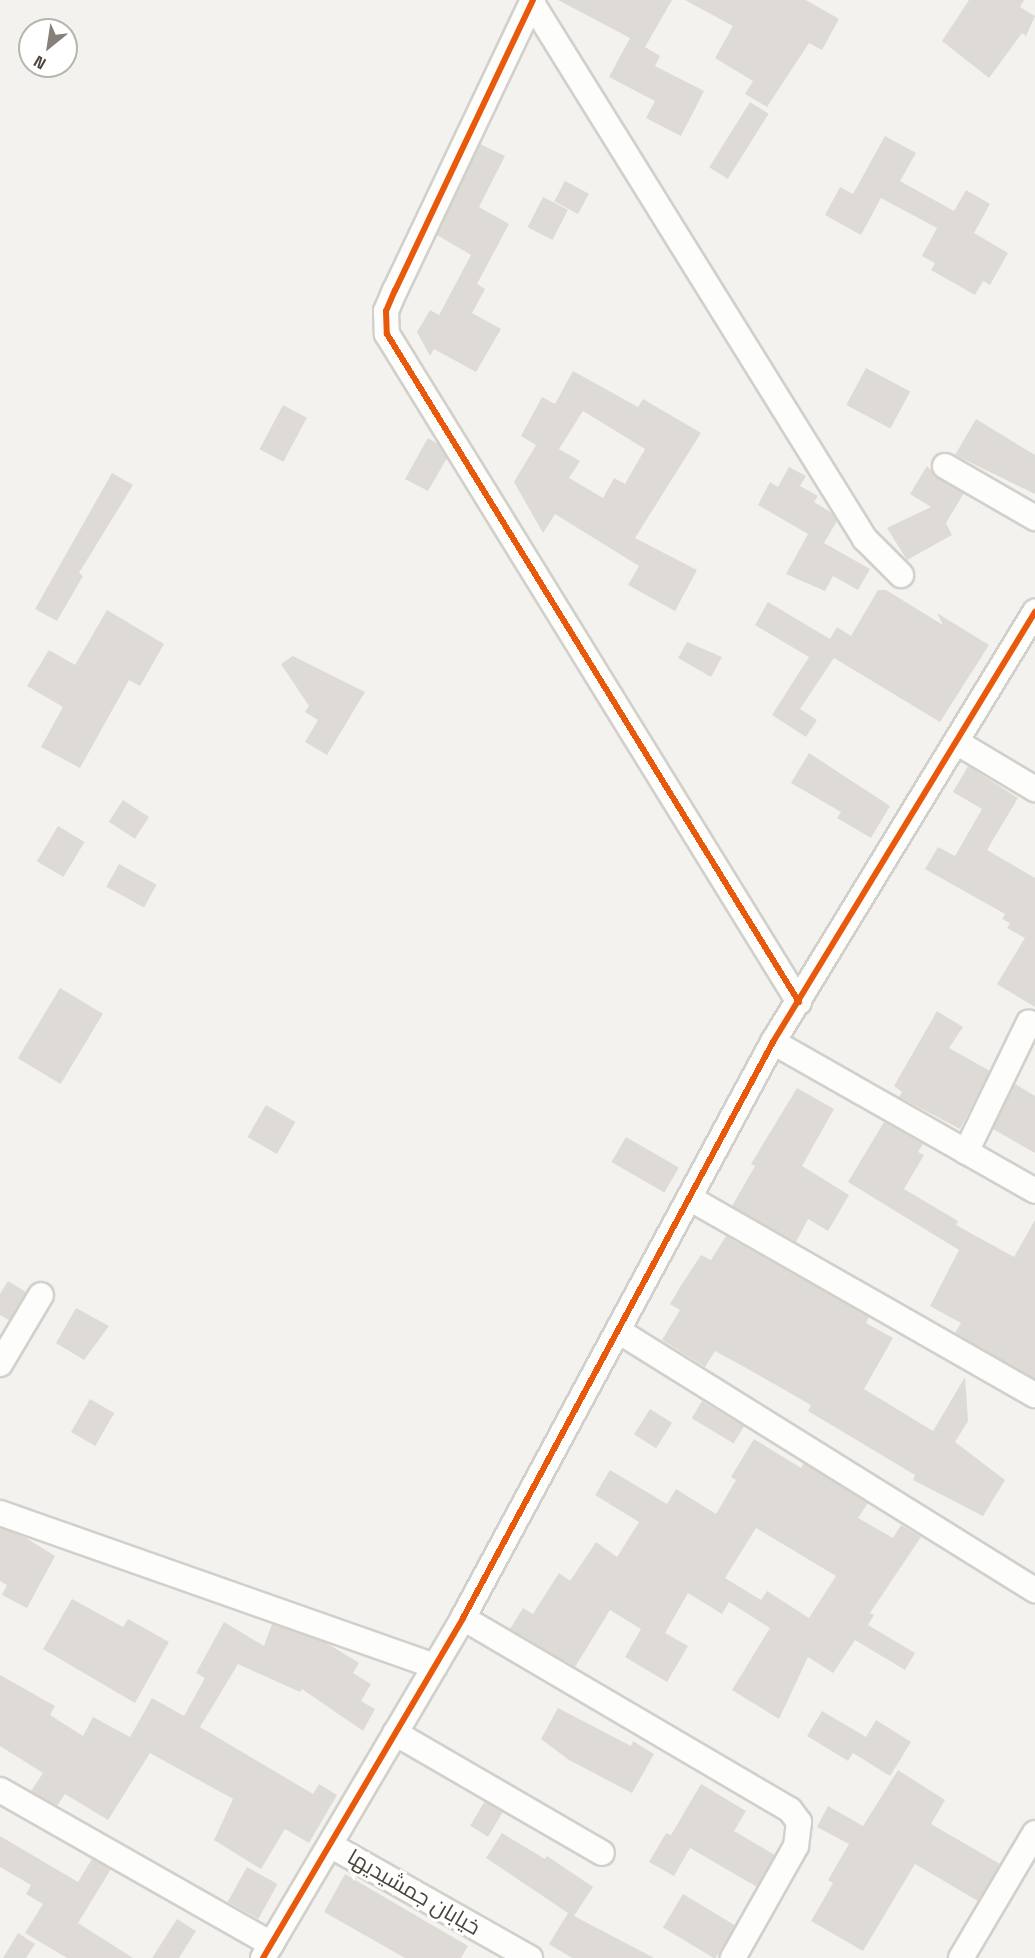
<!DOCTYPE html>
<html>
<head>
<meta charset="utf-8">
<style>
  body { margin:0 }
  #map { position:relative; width:1035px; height:1958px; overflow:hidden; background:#f4f2ee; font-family:"Space Grotesk",Cairo,sans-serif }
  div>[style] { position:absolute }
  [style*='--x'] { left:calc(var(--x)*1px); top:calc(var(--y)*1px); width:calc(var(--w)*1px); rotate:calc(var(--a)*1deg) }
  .building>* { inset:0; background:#dedbd6; transform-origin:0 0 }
  .roads { filter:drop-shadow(2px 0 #d2d0cb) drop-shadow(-2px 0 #d2d0cb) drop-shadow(0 2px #d2d0cb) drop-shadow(0 -2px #d2d0cb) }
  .street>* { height:24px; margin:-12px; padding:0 12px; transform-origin:12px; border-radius:12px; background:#fdfdfc }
  .cycleway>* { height:6px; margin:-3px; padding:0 3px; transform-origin:3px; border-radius:3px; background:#e8590c }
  span { translate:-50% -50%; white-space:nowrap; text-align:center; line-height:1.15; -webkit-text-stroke:6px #fff; paint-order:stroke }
  .street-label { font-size:22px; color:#4b4439 }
  .north { position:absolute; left:18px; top:18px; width:60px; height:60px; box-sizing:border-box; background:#fff; border:2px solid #b7b4b0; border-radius:50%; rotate:210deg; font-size:16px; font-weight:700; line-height:24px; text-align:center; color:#4b4439 }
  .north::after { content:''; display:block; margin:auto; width:21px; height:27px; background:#868178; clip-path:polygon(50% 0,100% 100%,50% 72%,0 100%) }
</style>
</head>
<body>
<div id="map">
  <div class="building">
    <i style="clip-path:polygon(558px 0,672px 0,645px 47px,660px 56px,655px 66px,704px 91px,681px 136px,646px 118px,655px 101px,609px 77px,630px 38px)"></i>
    <i style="clip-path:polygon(685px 0,806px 0,839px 19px,822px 50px,809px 43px,767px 107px,745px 94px,753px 81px,715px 58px,733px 26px)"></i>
    <i style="clip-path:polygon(969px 0,1024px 0,1020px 7px,1035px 16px,1026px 36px,1022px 33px,989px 78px,942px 41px)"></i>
    <i style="left:750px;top:102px;width:22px;height:77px;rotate:32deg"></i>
    <i style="clip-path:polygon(885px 136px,916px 153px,900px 181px,954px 211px,966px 190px,990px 204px,974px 233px,1008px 253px,990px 285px,983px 281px,975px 295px,931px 270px,935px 263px,922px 256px,937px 228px,881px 198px,861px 235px,825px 215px,840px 187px,853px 194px)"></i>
    <i style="clip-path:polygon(480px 144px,505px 156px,479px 207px,509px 224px,477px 284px,485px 289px,472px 313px,501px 329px,476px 372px,434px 349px,430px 356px,417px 332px,430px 310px,439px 315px,471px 255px,437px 235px)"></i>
    <i style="left:565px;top:181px;width:27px;height:23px;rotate:28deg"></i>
    <i style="left:543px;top:197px;width:28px;height:34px;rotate:27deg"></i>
    <i style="left:866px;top:368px;width:50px;height:42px;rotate:28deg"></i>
    <i style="clip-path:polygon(evenodd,573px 371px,638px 407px,643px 399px,701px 433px,635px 538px,697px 570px,675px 611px,628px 585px,639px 566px,555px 514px,543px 533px,514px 482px,536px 445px,521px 436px,542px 397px,555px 404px,573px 371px,583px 411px,645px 449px,625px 484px,614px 478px,603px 498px,569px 478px,580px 461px,559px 449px,583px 411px)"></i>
    <i style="left:283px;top:405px;width:27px;height:50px;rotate:28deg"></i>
    <i style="clip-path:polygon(976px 419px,1035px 455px,1035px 494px,955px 455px)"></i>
    <i style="clip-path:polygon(428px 438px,438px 444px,447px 458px,428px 491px,405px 479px)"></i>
    <i style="clip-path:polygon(927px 466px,938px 478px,964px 493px,946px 523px,952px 535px,907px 560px,887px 528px,931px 507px,910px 494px)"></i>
    <i style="clip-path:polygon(789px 467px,806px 476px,800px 486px,818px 496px,814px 502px,832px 513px,837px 521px,824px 543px,870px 569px,858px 590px,833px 576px,825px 591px,786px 574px,808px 534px,758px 505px,770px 482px,778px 487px)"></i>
    <i style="clip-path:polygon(112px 473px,133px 485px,79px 573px,83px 576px,57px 621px,35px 609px)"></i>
    <i style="clip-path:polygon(878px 590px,886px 590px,943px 625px,937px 613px,989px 645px,940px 722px,834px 658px,800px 709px,817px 720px,806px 737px,772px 715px,809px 657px,755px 625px,768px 602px,830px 639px,837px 627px,851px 636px)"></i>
    <i style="clip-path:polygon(107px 610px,164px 644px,140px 686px,129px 680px,80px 768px,41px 747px,63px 707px,27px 686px,49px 650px,75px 665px)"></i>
    <i style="clip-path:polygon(687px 642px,722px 657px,711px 677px,678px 658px)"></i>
    <i style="clip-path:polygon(293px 656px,365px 692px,327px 755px,305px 742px,318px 720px,305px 712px,309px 706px,281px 664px)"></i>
    <i style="clip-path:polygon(809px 753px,890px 806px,871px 838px,837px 818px,841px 812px,791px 783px)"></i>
    <i style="clip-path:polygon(968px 766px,1018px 798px,987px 850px,1035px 878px,1035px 1007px,997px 984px,1025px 938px,1007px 928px,1010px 923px,1002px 919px,1005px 914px,925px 869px,938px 847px,955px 856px,982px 809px,953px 792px)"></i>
    <i style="left:123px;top:800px;width:31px;height:26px;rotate:33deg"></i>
    <i style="left:58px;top:826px;width:31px;height:41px;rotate:31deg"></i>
    <i style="left:119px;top:864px;width:43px;height:26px;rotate:29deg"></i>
    <i style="left:60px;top:988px;width:50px;height:82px;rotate:31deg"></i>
    <i style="clip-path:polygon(937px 1011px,963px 1027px,949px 1048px,990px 1071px,960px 1129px,899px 1097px,902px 1092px,894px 1086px)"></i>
    <i style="clip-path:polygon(1015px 1084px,1035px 1096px,1035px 1153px,993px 1129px)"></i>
    <i style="clip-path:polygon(797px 1088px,834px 1109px,802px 1166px,849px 1195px,828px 1231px,808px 1219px,796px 1242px,732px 1206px,755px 1166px,751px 1164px)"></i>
    <i style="left:266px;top:1105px;width:34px;height:37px;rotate:30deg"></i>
    <i style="clip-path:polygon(884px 1122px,923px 1144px,918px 1152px,924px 1155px,904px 1189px,958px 1221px,956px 1225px,1014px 1257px,1035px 1220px,1035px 1379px,955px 1333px,961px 1323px,930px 1306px,959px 1250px,848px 1182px)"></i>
    <i style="left:626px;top:1137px;width:61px;height:29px;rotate:30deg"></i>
    <i style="clip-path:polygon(726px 1236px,869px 1317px,866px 1323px,893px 1338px,864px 1389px,933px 1431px,965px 1377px,968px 1421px,955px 1442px,1005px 1480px,983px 1516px,913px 1480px,915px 1475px,808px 1411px,811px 1405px,748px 1369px,715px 1351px,705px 1367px,662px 1340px,680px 1310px,670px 1304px,682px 1284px,701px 1255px,711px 1260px)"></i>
    <i style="clip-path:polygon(8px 1281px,26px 1292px,9px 1320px,0 1315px,0 1294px)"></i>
    <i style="clip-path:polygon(76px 1308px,109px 1326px,84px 1360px,56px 1343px)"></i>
    <i style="left:90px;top:1399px;width:28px;height:38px;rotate:30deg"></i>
    <i style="left:702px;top:1401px;width:49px;height:20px;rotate:31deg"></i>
    <i style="left:650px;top:1409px;width:26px;height:30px;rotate:32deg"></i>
    <i style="clip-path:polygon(evenodd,754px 1439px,801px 1468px,804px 1463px,868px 1503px,858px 1518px,893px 1538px,901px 1525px,921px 1537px,870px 1613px,874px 1615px,868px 1625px,915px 1653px,905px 1670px,855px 1640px,833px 1673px,808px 1657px,779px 1719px,732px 1690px,770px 1628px,729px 1602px,722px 1614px,688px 1593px,665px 1633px,688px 1646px,667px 1682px,625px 1657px,641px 1629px,610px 1610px,575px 1667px,510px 1629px,523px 1608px,533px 1614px,559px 1573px,570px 1581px,596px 1542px,617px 1557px,639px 1522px,595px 1495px,610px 1470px,667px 1504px,676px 1489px,716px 1514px,736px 1480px,731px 1477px,754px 1439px,756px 1528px,836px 1576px,809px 1618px,767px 1591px,761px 1600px,725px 1578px,756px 1528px)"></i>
    <i style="clip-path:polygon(0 1528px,23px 1536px,55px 1556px,27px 1608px,2px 1595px,7px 1585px,0 1581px)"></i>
    <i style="clip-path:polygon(72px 1599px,123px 1627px,128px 1619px,169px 1642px,135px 1703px,43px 1649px)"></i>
    <i style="clip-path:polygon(224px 1622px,264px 1646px,272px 1624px,325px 1642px,359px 1663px,353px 1673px,371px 1684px,361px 1701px,375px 1709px,363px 1731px,302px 1689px,300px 1692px,238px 1664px,200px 1727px,313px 1794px,319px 1784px,337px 1795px,309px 1843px,285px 1829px,261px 1869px,214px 1840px,233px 1799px,150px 1753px,108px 1820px,65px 1794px,57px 1806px,31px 1791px,43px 1773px,0 1746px,0 1675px,55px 1706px,50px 1715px,83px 1736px,93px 1717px,130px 1737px,152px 1698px,184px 1716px,205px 1678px,196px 1673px)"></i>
    <i style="clip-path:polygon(558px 1708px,631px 1746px,633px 1741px,654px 1754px,632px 1793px,569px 1760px,541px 1739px)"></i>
    <i style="clip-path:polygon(822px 1711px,866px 1737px,876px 1720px,911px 1742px,890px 1776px,853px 1753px,848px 1761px,807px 1736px)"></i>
    <i style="clip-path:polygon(898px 1770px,945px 1800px,931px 1824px,1000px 1864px,978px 1901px,915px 1864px,863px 1951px,811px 1921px,833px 1883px,828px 1880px,849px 1844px,817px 1827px,828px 1806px,863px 1826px)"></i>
    <i style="clip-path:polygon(701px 1784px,746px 1811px,734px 1831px,775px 1855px,757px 1887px,690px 1848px,674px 1876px,649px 1862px,666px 1833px,671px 1835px)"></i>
    <i style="left:485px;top:1801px;width:21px;height:29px;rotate:31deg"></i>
    <i style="clip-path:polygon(502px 1833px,545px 1859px,547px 1856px,593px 1887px,574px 1916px,654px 1958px,572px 1958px,549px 1944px,568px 1913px,486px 1858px)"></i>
    <i style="clip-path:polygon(0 1836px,78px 1882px,92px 1859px,111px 1869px,78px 1923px,133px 1958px,67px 1958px,25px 1933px,43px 1904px,26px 1894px,31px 1885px,0 1867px)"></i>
    <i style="left:247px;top:1867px;width:35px;height:40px;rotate:29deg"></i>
    <i style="clip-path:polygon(345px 1874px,468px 1946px,461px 1958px,405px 1958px,324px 1912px)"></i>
    <i style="left:683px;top:1894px;width:61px;height:39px;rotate:31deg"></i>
    <i style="clip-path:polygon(177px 1919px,196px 1931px,179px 1958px,152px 1958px)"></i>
    <i style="clip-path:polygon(18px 1933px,35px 1944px,26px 1958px,3px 1958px)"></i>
  </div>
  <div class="roads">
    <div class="street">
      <i style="--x:533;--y:0;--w:321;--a:115.4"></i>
      <i style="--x:395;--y:290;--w:23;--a:113"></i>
      <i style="--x:386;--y:311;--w:23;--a:88"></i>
      <i style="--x:387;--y:334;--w:785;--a:58.34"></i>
      <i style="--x:532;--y:3;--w:631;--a:58.15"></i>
      <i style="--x:865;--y:539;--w:51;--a:45"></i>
      <i style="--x:945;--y:466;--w:104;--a:30"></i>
      <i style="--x:958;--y:743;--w:90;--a:30.9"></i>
      <i style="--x:773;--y:1042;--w:301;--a:29.6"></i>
      <i style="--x:966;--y:1152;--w:144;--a:-64.1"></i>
      <i style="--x:691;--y:1199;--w:396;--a:29.7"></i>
      <i style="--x:620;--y:1332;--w:489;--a:31.9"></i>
      <i style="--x:0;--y:1364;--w:80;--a:-59.3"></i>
      <i style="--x:0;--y:1513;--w:461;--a:19.4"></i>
      <i style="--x:463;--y:1618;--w:379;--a:30.4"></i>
      <i style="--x:790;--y:1810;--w:15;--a:53"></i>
      <i style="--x:799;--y:1822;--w:24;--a:97"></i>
      <i style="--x:796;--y:1846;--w:129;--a:119.4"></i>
      <i style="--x:395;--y:1733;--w:239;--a:30.1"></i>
      <i style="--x:0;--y:1790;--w:312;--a:29.6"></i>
      <i style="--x:330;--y:1845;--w:230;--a:29.5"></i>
      <i style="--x:263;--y:1958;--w:394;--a:-59.5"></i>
      <i style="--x:463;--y:1618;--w:654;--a:-61.71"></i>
      <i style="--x:773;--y:1042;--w:504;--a:-58.65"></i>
      <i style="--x:961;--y:1958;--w:145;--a:-59.4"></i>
    </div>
  </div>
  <div class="cycleway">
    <i style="--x:533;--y:0;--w:321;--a:115.4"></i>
    <i style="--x:395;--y:290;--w:23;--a:113"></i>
    <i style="--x:386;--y:311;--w:23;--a:88"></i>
    <i style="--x:387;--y:334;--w:785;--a:58.34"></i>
    <i style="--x:263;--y:1958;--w:394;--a:-59.5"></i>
    <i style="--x:463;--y:1618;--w:654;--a:-61.71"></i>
    <i style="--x:773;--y:1042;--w:504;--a:-58.65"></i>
  </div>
  <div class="street-label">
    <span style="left:414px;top:1892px;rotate:30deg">خیابان جمشیدیها</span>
  </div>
  <div class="north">N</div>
</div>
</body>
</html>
